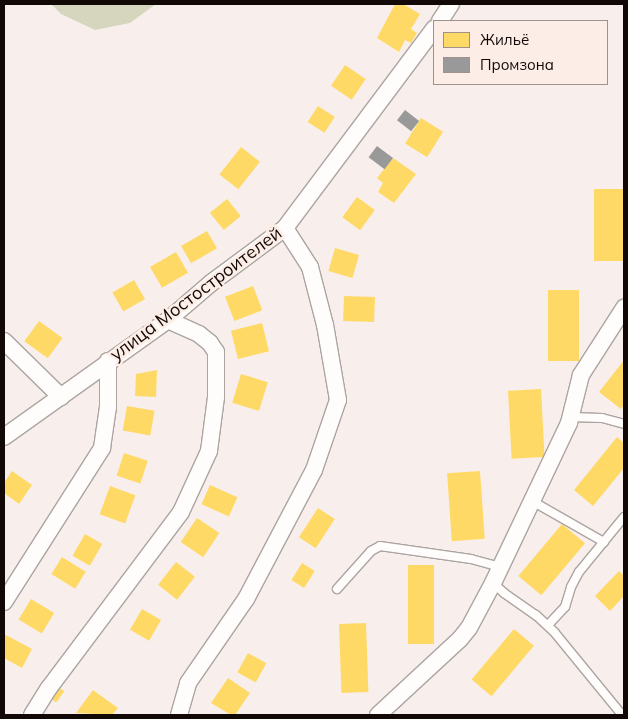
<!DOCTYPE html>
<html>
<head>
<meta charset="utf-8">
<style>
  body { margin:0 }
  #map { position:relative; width:628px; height:719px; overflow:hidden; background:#f8efec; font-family:Mulish,sans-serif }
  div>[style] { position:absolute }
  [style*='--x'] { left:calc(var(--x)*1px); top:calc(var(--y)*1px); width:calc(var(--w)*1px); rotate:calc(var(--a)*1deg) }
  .forest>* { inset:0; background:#d5d6bd }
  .homes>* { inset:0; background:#ffd966; transform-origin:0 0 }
  .industry>* { inset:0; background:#999; transform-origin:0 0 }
  .roads { filter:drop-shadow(1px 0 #aca4a1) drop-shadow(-1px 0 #aca4a1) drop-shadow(0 1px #aca4a1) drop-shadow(0 -1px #aca4a1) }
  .service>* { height:8px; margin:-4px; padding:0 4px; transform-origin:4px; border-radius:4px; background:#fefdfc }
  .minor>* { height:16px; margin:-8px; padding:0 8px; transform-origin:8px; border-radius:8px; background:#fefdfc }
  span { translate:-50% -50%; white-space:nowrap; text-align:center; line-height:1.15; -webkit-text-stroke:5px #fdede7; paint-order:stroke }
  .street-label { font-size:18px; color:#120907 }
  .frame { position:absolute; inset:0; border:5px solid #120907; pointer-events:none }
  .legend { position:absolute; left:433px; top:20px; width:175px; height:65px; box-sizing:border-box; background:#fdede7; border:1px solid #9f928d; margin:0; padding:6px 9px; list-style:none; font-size:15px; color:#120907 }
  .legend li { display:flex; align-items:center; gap:10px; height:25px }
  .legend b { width:25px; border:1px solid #9f928d }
</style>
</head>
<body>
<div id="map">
  <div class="forest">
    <i style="clip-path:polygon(51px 4px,156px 4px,130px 23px,95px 30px,61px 14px)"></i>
  </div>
  <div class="homes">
    <i style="clip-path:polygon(395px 4px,403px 4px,420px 14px,411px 29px,417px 33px,411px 43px,405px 40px,399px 52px,377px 38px)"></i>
    <i style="left:345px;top:65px;width:25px;height:25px;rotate:34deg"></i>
    <i style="left:318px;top:106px;width:20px;height:19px;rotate:33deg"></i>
    <i style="left:421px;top:118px;width:26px;height:30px;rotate:32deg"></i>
    <i style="left:241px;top:147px;width:24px;height:35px;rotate:38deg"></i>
    <i style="clip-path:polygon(393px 158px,416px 174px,394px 203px,378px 192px,383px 183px,377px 178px)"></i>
    <i style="left:624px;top:189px;width:72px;height:30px;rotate:90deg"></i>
    <i style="left:357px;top:197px;width:22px;height:25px;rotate:36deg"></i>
    <i style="left:227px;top:199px;width:22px;height:22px;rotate:51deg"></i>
    <i style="left:207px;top:231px;width:20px;height:30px;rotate:60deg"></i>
    <i style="left:335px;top:248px;width:25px;height:24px;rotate:16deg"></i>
    <i style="left:176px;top:252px;width:24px;height:30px;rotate:60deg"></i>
    <i style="left:134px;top:280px;width:22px;height:25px;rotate:60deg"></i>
    <i style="left:253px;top:286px;width:26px;height:30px;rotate:69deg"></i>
    <i style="left:548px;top:290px;width:31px;height:71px"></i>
    <i style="left:344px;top:296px;width:31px;height:25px;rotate:2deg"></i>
    <i style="left:39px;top:321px;width:29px;height:25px;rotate:36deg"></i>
    <i style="left:262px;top:323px;width:29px;height:32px;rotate:76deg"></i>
    <i style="clip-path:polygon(624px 360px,624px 405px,621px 409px,599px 392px)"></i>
    <i style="clip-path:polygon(157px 370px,156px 397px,135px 396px,136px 374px)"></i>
    <i style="left:241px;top:374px;width:28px;height:30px;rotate:17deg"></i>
    <i style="left:541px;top:389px;width:68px;height:33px;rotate:87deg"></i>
    <i style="left:127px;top:406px;width:28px;height:25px;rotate:10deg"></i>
    <i style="clip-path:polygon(617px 437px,624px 443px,624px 468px,593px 506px,574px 490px)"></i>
    <i style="left:124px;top:453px;width:25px;height:24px;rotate:18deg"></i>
    <i style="clip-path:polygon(12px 471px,32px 485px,19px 504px,4px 493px,4px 483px)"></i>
    <i style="left:480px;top:471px;width:68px;height:33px;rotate:86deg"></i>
    <i style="left:210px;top:485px;width:30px;height:21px;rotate:24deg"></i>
    <i style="left:110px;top:486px;width:27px;height:30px;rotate:20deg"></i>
    <i style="left:318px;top:508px;width:20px;height:35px;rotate:33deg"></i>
    <i style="left:197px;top:518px;width:27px;height:29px;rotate:34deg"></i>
    <i style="left:562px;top:524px;width:30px;height:68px;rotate:40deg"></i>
    <i style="left:85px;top:534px;width:20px;height:25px;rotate:30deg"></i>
    <i style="left:62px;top:557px;width:28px;height:20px;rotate:32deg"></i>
    <i style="left:176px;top:562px;width:24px;height:29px;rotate:38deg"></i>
    <i style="left:302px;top:563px;width:15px;height:20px;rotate:32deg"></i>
    <i style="left:408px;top:565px;width:26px;height:79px"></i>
    <i style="clip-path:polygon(619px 571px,624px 576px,624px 596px,610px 611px,595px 596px)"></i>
    <i style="left:31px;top:599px;width:27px;height:24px;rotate:31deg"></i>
    <i style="left:142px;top:609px;width:22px;height:24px;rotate:30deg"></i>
    <i style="left:366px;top:623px;width:69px;height:27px;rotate:88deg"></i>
    <i style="left:514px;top:629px;width:26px;height:66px;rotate:40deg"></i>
    <i style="clip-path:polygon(4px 634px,32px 649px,22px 668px,4px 658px)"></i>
    <i style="left:248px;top:653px;width:21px;height:22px;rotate:29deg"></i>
    <i style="clip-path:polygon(228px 678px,250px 693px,235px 715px,231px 715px,211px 703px)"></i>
    <i style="left:57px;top:686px;width:9px;height:14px;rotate:36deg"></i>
    <i style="clip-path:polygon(93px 690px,118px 708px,112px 715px,76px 713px)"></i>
  </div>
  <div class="industry">
    <i style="left:405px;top:110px;width:18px;height:13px;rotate:38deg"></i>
    <i style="left:377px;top:146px;width:20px;height:14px;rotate:37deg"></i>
  </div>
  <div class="roads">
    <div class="service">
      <i style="--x:570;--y:417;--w:32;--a:2"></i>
      <i style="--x:602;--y:418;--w:23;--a:15"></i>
      <i style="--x:532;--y:501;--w:83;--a:29.7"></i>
      <i style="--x:493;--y:583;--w:15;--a:42"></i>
      <i style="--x:504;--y:593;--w:39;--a:35"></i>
      <i style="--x:536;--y:615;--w:26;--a:43"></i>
      <i style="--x:555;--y:633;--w:106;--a:50.7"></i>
      <i style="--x:337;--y:589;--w:51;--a:-48.2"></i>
      <i style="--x:371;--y:551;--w:10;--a:-29"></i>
      <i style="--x:380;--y:546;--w:92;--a:8.1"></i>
      <i style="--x:471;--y:559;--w:31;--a:15"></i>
      <i style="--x:548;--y:625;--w:25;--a:-47"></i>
      <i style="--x:565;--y:607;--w:21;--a:-73"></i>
      <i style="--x:571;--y:587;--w:17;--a:-62"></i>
      <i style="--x:579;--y:572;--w:71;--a:-50.7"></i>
    </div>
    <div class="minor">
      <i style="--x:440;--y:21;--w:20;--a:-57"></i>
      <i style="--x:4;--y:341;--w:80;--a:44.5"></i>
      <i style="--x:4;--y:437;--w:201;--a:-35.5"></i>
      <i style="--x:168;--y:320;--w:57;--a:-40.7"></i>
      <i style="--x:211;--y:283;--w:92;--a:-36.6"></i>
      <i style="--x:285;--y:228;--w:249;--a:-53.2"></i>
      <i style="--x:4;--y:602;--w:183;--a:-57.5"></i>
      <i style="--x:102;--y:448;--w:41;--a:-81.7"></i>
      <i style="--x:108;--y:407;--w:46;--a:-90"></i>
      <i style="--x:32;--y:715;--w:32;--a:-58"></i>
      <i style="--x:49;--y:688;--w:220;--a:-53.1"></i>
      <i style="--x:181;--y:512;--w:67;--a:-65.3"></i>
      <i style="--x:209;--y:451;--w:54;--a:-82.6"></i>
      <i style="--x:216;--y:397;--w:45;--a:-90"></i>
      <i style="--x:216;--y:352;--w:11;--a:-124"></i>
      <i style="--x:210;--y:343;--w:14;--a:-141"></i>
      <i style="--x:199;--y:334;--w:34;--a:-156"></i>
      <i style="--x:179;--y:715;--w:33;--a:-74"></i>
      <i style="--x:188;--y:683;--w:102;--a:-55.4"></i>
      <i style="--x:246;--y:599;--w:146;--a:-62.2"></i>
      <i style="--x:314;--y:470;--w:74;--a:-71.1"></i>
      <i style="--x:338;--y:400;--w:76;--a:-99.8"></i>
      <i style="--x:325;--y:325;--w:60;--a:-104.5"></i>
      <i style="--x:310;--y:267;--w:46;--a:-122.7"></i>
      <i style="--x:378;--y:715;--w:112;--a:-42.8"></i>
      <i style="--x:460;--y:639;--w:14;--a:-51"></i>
      <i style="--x:469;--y:628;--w:51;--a:-61.9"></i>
      <i style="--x:493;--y:583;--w:177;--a:-64.6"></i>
      <i style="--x:569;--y:423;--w:49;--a:-76"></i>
      <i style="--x:581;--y:375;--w:80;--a:-57.3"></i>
    </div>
  </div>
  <div class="street-label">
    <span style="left:196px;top:294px;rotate:-37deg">улица Мостостроителей</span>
  </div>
  <div class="frame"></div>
  <ul class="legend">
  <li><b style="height:14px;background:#ffd966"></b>Жильё</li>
  <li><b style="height:14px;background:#999"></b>Промзона</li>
  </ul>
</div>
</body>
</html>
